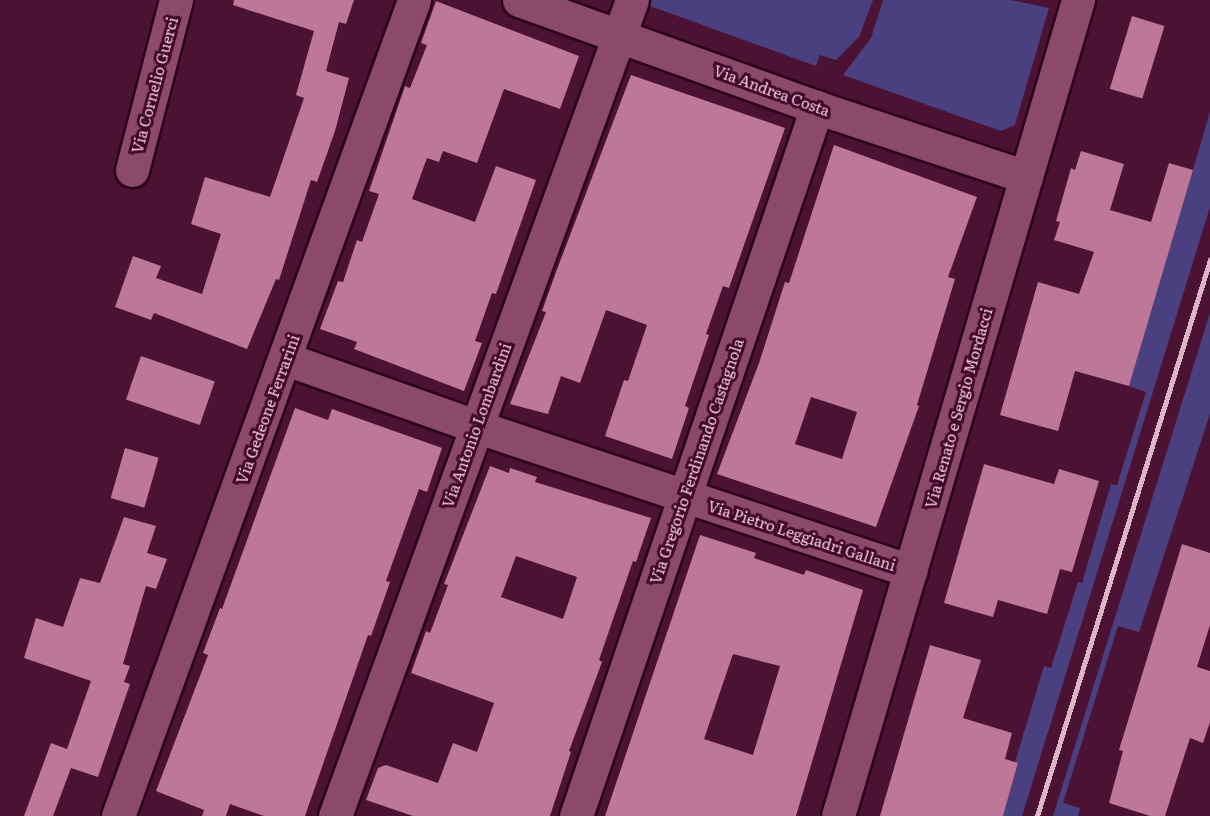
<!DOCTYPE html>
<html>
<head>
<meta charset="utf-8">
<style>
  body { margin:0 }
  #map { position:relative; width:1210px; height:816px; overflow:hidden; background:#4c1233; font-family:Literata,serif }
  div>[style] { position:absolute }
  [style*='--x'] { left:calc(var(--x)*1px); top:calc(var(--y)*1px); width:calc(var(--w)*1px); rotate:calc(var(--a)*1deg) }
  .green>* { inset:0; background:#4b407f }
  .building>* { inset:0; background:#bc7799; transform-origin:0 0 }
  .roads { filter:drop-shadow(2px 0 #2b011a) drop-shadow(-2px 0 #2b011a) drop-shadow(0 2px #2b011a) drop-shadow(0 -2px #2b011a) }
  .street>* { height:33px; margin:-16.5px; padding:0 16.5px; transform-origin:16.5px; border-radius:16.5px; background:#8b4a6b }
  .rail>* { height:4.5px; margin:-2.25px; padding:0 2.25px; transform-origin:2.25px; border-radius:2.25px; background:#deb5c8 }
  span { translate:-50% -50%; white-space:nowrap; text-align:center; line-height:1.15; -webkit-text-stroke:6px #410629; paint-order:stroke }
  .street-label { font-size:15px; color:#f6d0e1 }
</style>
</head>
<body>
<div id="map">
  <div class="green">
    <i style="clip-path:polygon(652px 0,873px 0,859px 37px,836px 60px,820px 55px,816px 66px,650px 6px)"></i>
    <i style="clip-path:polygon(883px 0,1011px 0,1049px 8px,1015px 125px,1001px 131px,843px 75px,871px 38px)"></i>
    <i style="clip-path:polygon(1210px 112px,1210px 207px,1022px 816px,1003px 816px,1018px 764px,1015px 762px,1044px 666px,1051px 668px,1078px 582px,1082px 583px,1111px 484px,1117px 485px,1146px 392px,1129px 386px)"></i>
    <i style="clip-path:polygon(1210px 313px,1210px 414px,1139px 632px,1118px 626px,1063px 803px,1080px 808px,1078px 816px,1053px 816px)"></i>
  </div>
  <div class="building">
    <i style="clip-path:polygon(234px 0,354px 0,346px 24px,339px 22px,326px 71px,349px 78px,335px 131px,317px 182px,311px 180px,279px 280px,276px 279px,247px 349px,154px 313px,151px 320px,115px 307px,133px 256px,161px 266px,156px 278px,202px 294px,221px 234px,191px 224px,205px 177px,270px 197px,304px 98px,296px 95px,314px 31px,233px 5px)"></i>
    <i style="clip-path:polygon(436px 1px,579px 56px,560px 109px,504px 89px,477px 163px,443px 151px,439px 162px,427px 158px,412px 199px,475px 222px,496px 166px,536px 180px,496px 294px,492px 293px,475px 341px,482px 343px,464px 391px,354px 349px,357px 342px,320px 329px,338px 281px,343px 282px,357px 240px,362px 242px,379px 194px,369px 191px,405px 86px,410px 88px,427px 45px,421px 43px)"></i>
    <i style="left:1132px;top:16px;width:34px;height:76px;rotate:17deg"></i>
    <i style="clip-path:polygon(631px 75px,785px 128px,729px 288px,723px 286px,706px 334px,709px 335px,685px 406px,689px 408px,672px 459px,605px 436px,624px 380px,628px 381px,647px 325px,606px 310px,580px 383px,561px 376px,548px 414px,510px 404px,546px 312px,542px 311px,556px 272px)"></i>
    <i style="clip-path:polygon(evenodd,834px 145px,977px 197px,948px 277px,955px 279px,917px 405px,919px 406px,876px 527px,717px 474px,759px 363px,785px 282px,789px 283px,834px 145px,811px 397px,857px 412px,842px 459px,795px 444px,811px 397px)"></i>
    <i style="clip-path:polygon(1081px 151px,1124px 164px,1110px 210px,1151px 222px,1169px 163px,1193px 170px,1129px 386px,1075px 371px,1058px 431px,1000px 415px,1038px 282px,1079px 294px,1094px 252px,1054px 240px,1060px 222px,1056px 221px,1071px 168px,1075px 170px)"></i>
    <i style="left:141px;top:356px;width:78px;height:46px;rotate:19deg"></i>
    <i style="clip-path:polygon(295px 408px,328px 420px,332px 409px,442px 448px,427px 492px,419px 489px,386px 581px,390px 582px,371px 636px,368px 635px,305px 816px,264px 816px,230px 804px,226px 816px,202px 816px,204px 810px,156px 791px,208px 655px,203px 653px,220px 608px,222px 609px)"></i>
    <i style="left:125px;top:448px;width:35px;height:52px;rotate:16deg"></i>
    <i style="clip-path:polygon(984px 464px,1054px 484px,1059px 469px,1099px 481px,1072px 572px,1060px 569px,1047px 614px,998px 600px,993px 617px,944px 603px)"></i>
    <i style="clip-path:polygon(evenodd,490px 466px,509px 473px,510px 468px,537px 477px,535px 482px,651px 518px,636px 562px,633px 561px,599px 660px,602px 662px,569px 751px,571px 752px,550px 816px,413px 816px,366px 800px,378px 768px,386px 765px,438px 783px,453px 743px,477px 752px,494px 703px,411px 673px,426px 631px,430px 633px,448px 585px,444px 584px,490px 466px,516px 556px,577px 577px,563px 619px,501px 597px,516px 556px)"></i>
    <i style="clip-path:polygon(124px 517px,156px 526px,147px 553px,167px 559px,156px 589px,146px 586px,123px 664px,130px 666px,124px 682px,130px 684px,98px 777px,71px 768px,53px 816px,24px 816px,51px 743px,67px 749px,91px 681px,24px 658px,36px 618px,63px 627px,80px 578px,100px 583px)"></i>
    <i style="clip-path:polygon(evenodd,700px 535px,756px 553px,754px 558px,804px 575px,806px 570px,863px 590px,796px 816px,605px 816px,700px 535px,733px 654px,780px 666px,753px 755px,704px 739px,733px 654px)"></i>
    <i style="clip-path:polygon(1182px 544px,1210px 553px,1210px 625px,1197px 667px,1210px 671px,1210px 722px,1203px 743px,1190px 738px,1165px 816px,1150px 816px,1109px 803px,1123px 751px,1119px 750px)"></i>
    <i style="clip-path:polygon(930px 645px,981px 660px,963px 718px,1012px 733px,1005px 759px,1018px 763px,1003px 816px,880px 816px)"></i>
  </div>
  <div class="roads">
    <div class="street">
      <i style="--x:519;--y:0;--w:325;--a:19.8"></i>
      <i style="--x:825;--y:110;--w:212;--a:18.4"></i>
      <i style="--x:132;--y:170;--w:176;--a:-75.5"></i>
      <i style="--x:286;--y:359;--w:201;--a:19.5"></i>
      <i style="--x:475;--y:426;--w:459;--a:18.4"></i>
      <i style="--x:118;--y:816;--w:868;--a:-70.06"></i>
      <i style="--x:335;--y:816;--w:868;--a:-70"></i>
      <i style="--x:576;--y:816;--w:749;--a:-71.23"></i>
      <i style="--x:838;--y:816;--w:851;--a:-73.61"></i>
    </div>
  </div>
  <div class="rail">
    <i style="--x:1037;--y:816;--w:582;--a:-72.72"></i>
  </div>
  <div class="street-label">
    <span style="left:154px;top:85px;rotate:-75deg">Via Cornelio Guerci</span>
    <span style="left:772px;top:90px;rotate:20deg">Via Andrea Costa</span>
    <span style="left:958px;top:408px;rotate:-74deg">Via Renato e Sergio Mordacci</span>
    <span style="left:267px;top:409px;rotate:-70deg">Via Gedeone Ferrarini</span>
    <span style="left:476px;top:425px;rotate:-70deg">Via Antonio Lombardini</span>
    <span style="left:696px;top:461px;rotate:-71deg">Via Gregorio Ferdinando Castagnola</span>
    <span style="left:802px;top:535px;rotate:18deg">Via Pietro Leggiadri Gallani</span>
  </div>
</div>
</body>
</html>
